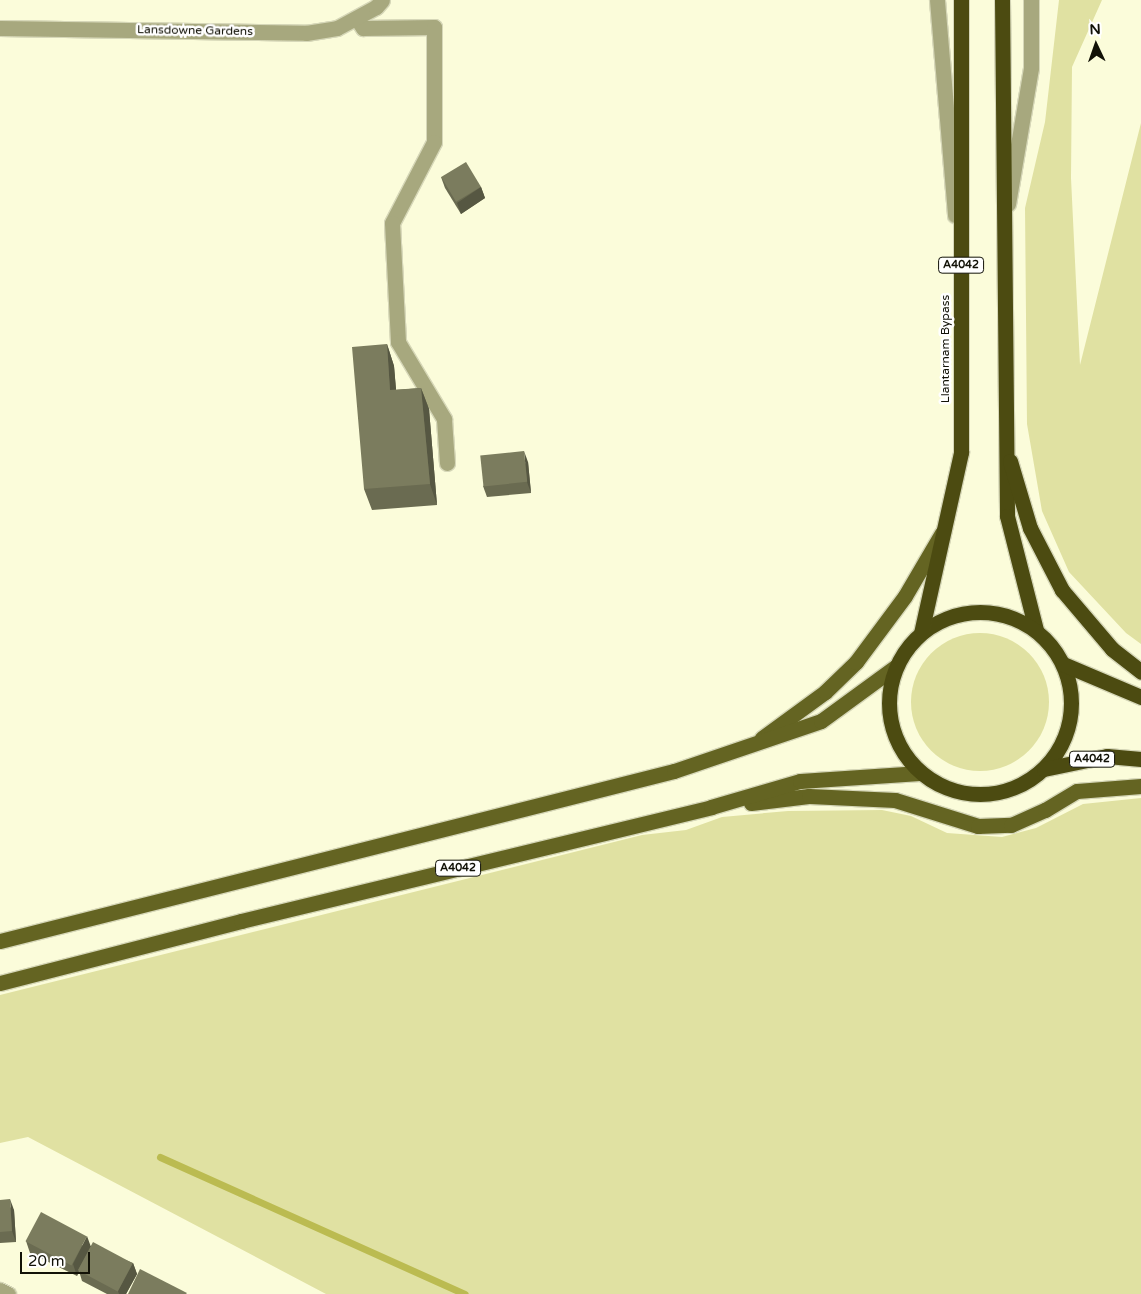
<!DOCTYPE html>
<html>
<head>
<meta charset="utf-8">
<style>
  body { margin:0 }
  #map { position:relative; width:1141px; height:1294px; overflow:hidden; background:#fbfcda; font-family:"Varela Round",sans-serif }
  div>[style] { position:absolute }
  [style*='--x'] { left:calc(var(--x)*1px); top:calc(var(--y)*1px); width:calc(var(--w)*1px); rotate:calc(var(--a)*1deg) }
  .green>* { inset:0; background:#e0e1a2 }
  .round { border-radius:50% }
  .stream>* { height:7px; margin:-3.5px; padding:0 3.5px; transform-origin:3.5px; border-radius:3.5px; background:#bbbb51 }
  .roads { filter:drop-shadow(1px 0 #d6d7b8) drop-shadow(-1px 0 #d6d7b8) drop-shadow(0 1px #d6d7b8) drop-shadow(0 -1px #d6d7b8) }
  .minor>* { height:15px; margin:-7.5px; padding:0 7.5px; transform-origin:7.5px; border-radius:7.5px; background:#a7a87e }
  .major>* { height:15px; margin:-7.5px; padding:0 7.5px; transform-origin:7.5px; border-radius:7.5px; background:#646422 }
  .highway>* { height:15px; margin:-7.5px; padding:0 7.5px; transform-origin:7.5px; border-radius:7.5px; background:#4c4b11 }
  .highway>.ring { margin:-7.5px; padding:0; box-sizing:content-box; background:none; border:15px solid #4c4b11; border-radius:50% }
  .wall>* { inset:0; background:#6a6b51 }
  .shaded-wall>* { inset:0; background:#565742 }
  .building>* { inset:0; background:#7b7c5e; transform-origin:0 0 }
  span { translate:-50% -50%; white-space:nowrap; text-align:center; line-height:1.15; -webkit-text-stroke:5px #fff; paint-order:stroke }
  .shield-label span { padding:1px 4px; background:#fff; border:1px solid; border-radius:4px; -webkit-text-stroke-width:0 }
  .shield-label { font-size:11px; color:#121207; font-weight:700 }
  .street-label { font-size:12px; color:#121207 }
  .north { position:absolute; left:1071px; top:20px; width:50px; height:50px; -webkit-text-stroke:4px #fff; paint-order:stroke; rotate:357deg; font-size:14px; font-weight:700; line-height:20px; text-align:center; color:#121207 }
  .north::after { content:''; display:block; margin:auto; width:18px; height:22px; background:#121207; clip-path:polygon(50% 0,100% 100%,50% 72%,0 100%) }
  .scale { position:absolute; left:20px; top:1252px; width:70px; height:22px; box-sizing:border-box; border:2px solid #121207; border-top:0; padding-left:6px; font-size:15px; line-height:18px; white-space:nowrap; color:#121207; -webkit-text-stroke:4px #fff; paint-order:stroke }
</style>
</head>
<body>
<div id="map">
  <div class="green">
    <i style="clip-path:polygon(1059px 0,1102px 0,1072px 67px,1071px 178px,1080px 365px,1141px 123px,1141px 644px,1126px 633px,1069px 572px,1042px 511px,1027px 424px,1025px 208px,1045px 122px)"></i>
    <i class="round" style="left:911px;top:633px;width:138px;height:138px"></i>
    <i style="clip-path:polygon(1141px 798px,1141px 1294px,326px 1294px,28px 1137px,0 1143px,0 995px,642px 835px,686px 830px,722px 817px,788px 811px,882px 810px,911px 816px,947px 833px,1002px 837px,1036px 828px,1083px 804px)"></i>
  </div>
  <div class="stream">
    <i style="--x:160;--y:1157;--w:334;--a:24.2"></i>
  </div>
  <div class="roads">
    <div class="minor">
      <i style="--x:937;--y:0;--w:216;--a:85.2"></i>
      <i style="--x:357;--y:19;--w:11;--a:56"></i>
      <i style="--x:363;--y:28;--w:71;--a:-0.8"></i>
      <i style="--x:434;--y:27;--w:115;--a:90"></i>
      <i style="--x:434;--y:142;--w:91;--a:117.4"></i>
      <i style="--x:392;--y:223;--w:119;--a:87.1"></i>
      <i style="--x:398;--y:342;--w:90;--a:59.1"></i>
      <i style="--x:444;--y:419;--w:44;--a:86.1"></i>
      <i style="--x:0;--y:28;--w:306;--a:0.9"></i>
      <i style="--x:306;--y:33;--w:31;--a:-9"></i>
      <i style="--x:337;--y:28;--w:44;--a:-28.3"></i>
      <i style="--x:376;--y:7;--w:9;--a:-49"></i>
      <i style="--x:1008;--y:204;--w:138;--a:-80.4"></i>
      <i style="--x:1031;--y:68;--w:68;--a:-90"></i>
      <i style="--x:0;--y:1290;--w:9;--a:27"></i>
    </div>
    <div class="major">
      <i style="--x:762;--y:738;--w:78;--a:-36.1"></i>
      <i style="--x:825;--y:692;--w:43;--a:-44.1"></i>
      <i style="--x:856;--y:662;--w:82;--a:-53.4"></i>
      <i style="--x:905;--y:596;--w:73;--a:-59.6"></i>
      <i style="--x:751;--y:803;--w:58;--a:-6.9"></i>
      <i style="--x:809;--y:796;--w:86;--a:2.7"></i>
      <i style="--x:895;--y:800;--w:87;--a:17.4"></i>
      <i style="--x:978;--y:826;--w:33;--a:-2"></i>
      <i style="--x:1011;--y:825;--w:37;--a:-24"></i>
      <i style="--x:1045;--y:810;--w:37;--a:-31"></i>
      <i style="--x:1077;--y:791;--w:64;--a:-4.5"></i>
      <i style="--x:0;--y:941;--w:695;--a:-14.16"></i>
      <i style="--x:674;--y:771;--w:155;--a:-18.8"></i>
      <i style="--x:821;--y:721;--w:92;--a:-36.1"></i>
      <i style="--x:0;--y:983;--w:249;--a:-14.4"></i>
      <i style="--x:241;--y:921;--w:484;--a:-13.6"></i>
      <i style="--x:711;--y:807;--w:93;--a:-16.3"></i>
      <i style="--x:800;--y:781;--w:120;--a:-3.8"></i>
    </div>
    <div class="highway">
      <i style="--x:1002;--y:0;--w:516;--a:89.44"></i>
      <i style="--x:1007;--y:516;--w:118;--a:75.7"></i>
      <i style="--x:1010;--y:461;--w:70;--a:73.4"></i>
      <i style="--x:1030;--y:528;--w:70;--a:62.7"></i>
      <i style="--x:1062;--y:590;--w:77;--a:49.7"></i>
      <i style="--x:1112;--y:649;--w:37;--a:38"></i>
      <i class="ring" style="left:889px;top:612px;width:167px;height:167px"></i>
      <i style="--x:921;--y:633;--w:185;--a:-77.5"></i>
      <i style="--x:961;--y:452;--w:452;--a:-90"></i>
      <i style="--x:1063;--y:664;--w:85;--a:22.9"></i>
      <i style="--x:1044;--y:769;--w:64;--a:-11.7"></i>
      <i style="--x:1107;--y:756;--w:34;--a:5"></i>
    </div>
  </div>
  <div class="wall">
    <i style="clip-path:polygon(441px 177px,481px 187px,485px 198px,461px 214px,445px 188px)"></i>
    <i style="clip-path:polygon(387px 344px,394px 366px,396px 390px,421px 388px,429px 409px,437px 505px,372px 510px,364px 489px)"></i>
    <i style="clip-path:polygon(528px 462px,531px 493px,487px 497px,483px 486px)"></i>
    <i style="clip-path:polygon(0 1200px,14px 1210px,16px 1242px,0 1243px)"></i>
    <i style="clip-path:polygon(26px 1241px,91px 1246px,133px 1263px,137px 1274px,126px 1294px,107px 1294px,82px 1281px,79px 1271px,77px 1276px,30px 1253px)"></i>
  </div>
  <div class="shaded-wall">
    <i style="clip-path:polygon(481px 187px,485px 198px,461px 214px,457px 203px)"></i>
    <i style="clip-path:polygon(387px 344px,394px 366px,398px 412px,390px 390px)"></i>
    <i style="clip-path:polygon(421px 388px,429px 409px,437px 505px,430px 484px)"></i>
    <i style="clip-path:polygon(524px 451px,528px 462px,531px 493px,527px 482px)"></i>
    <i style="clip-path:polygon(10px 1199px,14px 1210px,16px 1242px,12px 1231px)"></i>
    <i style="clip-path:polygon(87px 1236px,91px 1247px,78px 1270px,79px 1271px,77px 1276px,73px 1264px)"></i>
    <i style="clip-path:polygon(133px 1263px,137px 1274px,126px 1294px,119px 1294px,118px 1291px)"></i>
  </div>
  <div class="building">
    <i style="left:466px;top:162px;width:29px;height:29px;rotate:59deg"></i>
    <i style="clip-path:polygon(387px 344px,390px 390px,421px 388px,430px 484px,364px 489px,352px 347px)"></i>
    <i style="left:524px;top:451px;width:31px;height:44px;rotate:84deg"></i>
    <i style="clip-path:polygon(10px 1199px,12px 1231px,0 1232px,0 1200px)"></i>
    <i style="left:41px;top:1212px;width:52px;height:33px;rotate:28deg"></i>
    <i style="left:93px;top:1242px;width:45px;height:32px;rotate:28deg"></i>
    <i style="clip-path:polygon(140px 1269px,187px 1293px,186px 1294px,128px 1294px)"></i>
  </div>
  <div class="shield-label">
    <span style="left:961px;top:265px">A4042</span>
    <span style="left:1092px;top:759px">A4042</span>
    <span style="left:458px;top:868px">A4042</span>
  </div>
  <div class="street-label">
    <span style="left:195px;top:31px;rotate:1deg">Lansdowne Gardens</span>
    <span style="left:946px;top:349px;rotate:-90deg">Llantarnam Bypass</span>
  </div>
  <div class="north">N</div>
  <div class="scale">20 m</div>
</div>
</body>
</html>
